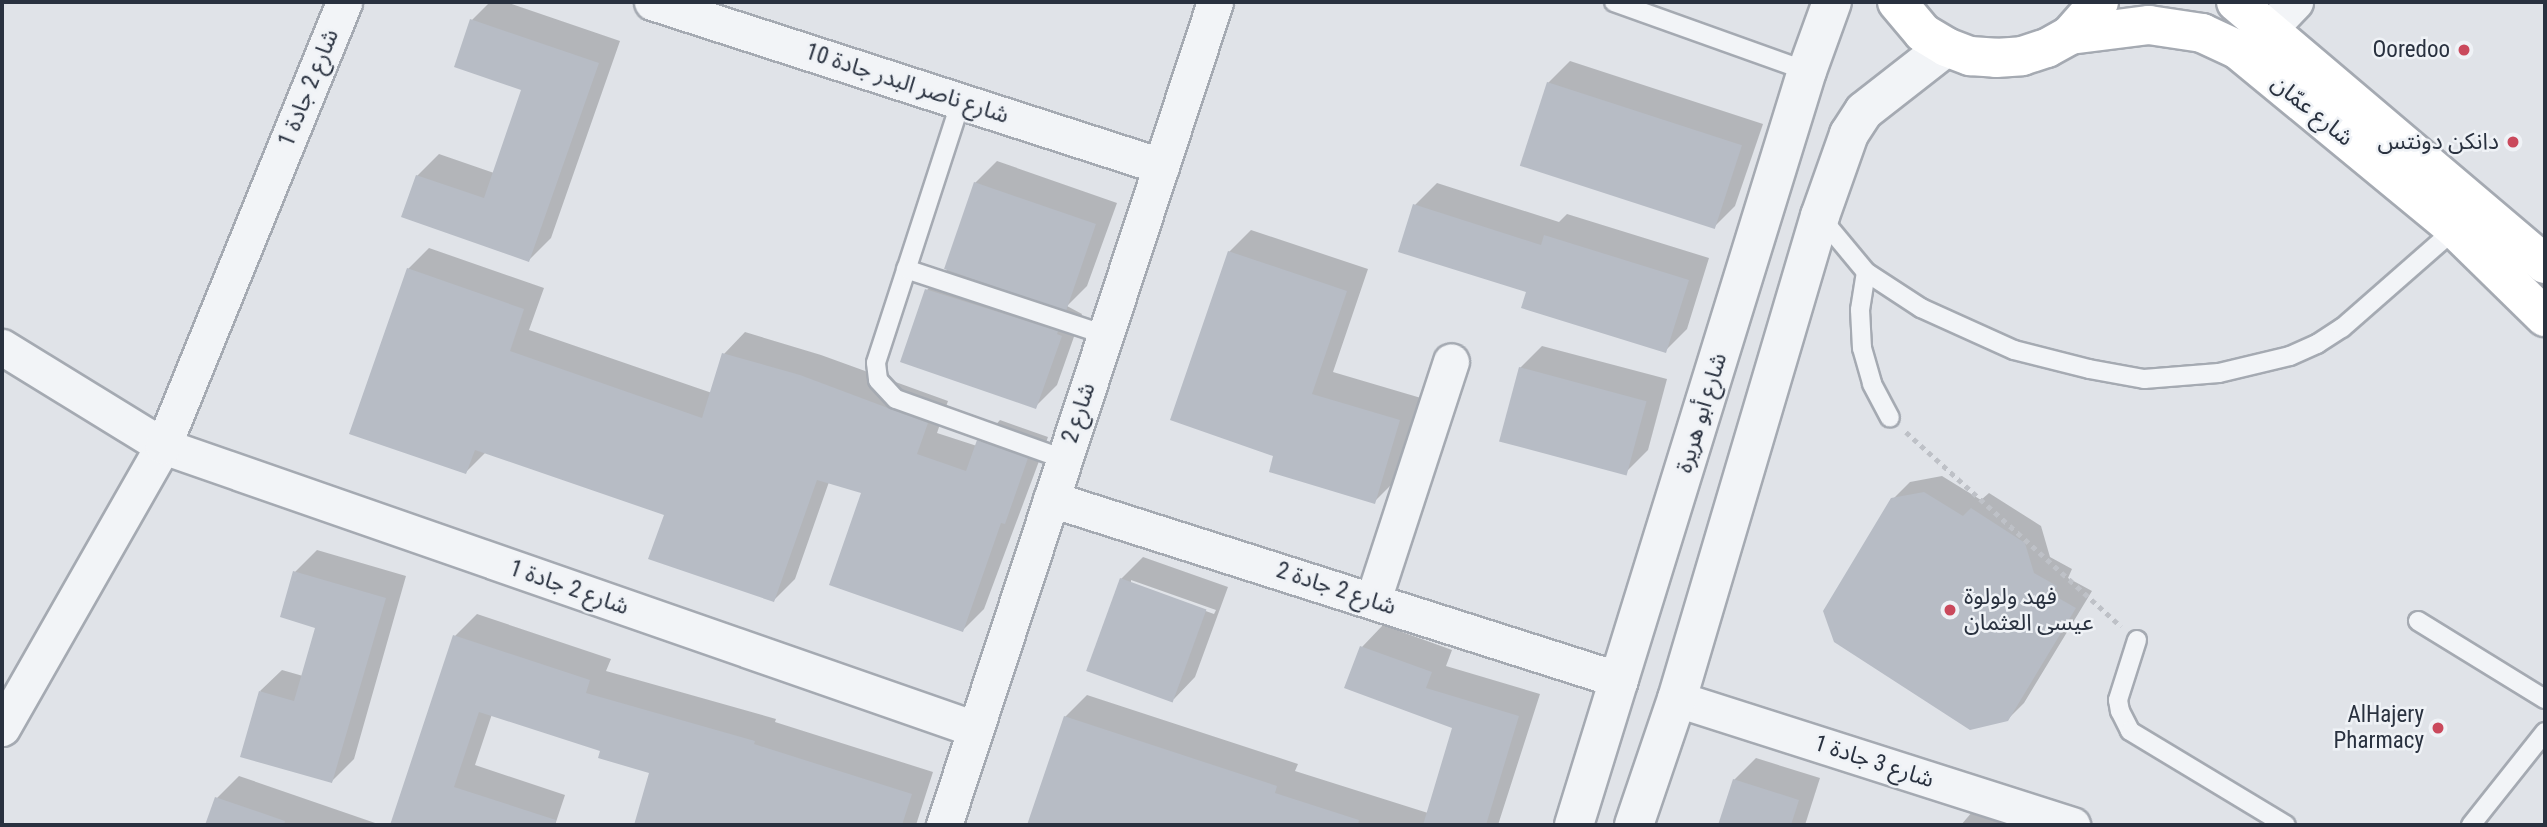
<!DOCTYPE html>
<html>
<head>
<meta charset="utf-8">
<style>
  body { margin:0 }
  #map { position:relative; width:2547px; height:827px; overflow:hidden; background:#e0e3e8; font-family:"Roboto Condensed","Noto Sans Arabic",sans-serif }
  div>[style] { position:absolute }
  [style*='--x'] { left:calc(var(--x)*1px); top:calc(var(--y)*1px); width:calc(var(--w)*1px); rotate:calc(var(--a)*1deg) }
  .shadow>* { inset:0; background:#0003 }
  .building>* { inset:0; background:#b7bcc5; transform-origin:0 0 }
  .path>* { height:4.5px; margin-top:-2.25px; transform-origin:0; background:repeating-linear-gradient(90deg,#bec1c7 0 5px,transparent 0 10px) }
  .roads { filter:drop-shadow(2px 0 #a5aab2) drop-shadow(-2px 0 #a5aab2) drop-shadow(0 2px #a5aab2) drop-shadow(0 -2px #a5aab2) }
  .service>* { height:18px; margin:-9px; padding:0 9px; transform-origin:9px; border-radius:9px; background:#f2f4f7 }
  .minor>* { height:35px; margin:-17.5px; padding:0 17.5px; transform-origin:17.5px; border-radius:17.5px; background:#f2f4f7 }
  .tertiary>* { height:38px; margin:-19px; padding:0 19px; transform-origin:19px; border-radius:19px; background:#f2f4f7 }
  .secondary>* { height:38px; margin:-19px; padding:0 19px; transform-origin:19px; border-radius:19px; background:#fff }
  .dots>* { width:19px; height:19px; translate:-50% -50%; box-sizing:border-box; border:4px solid #eff2f6; border-radius:50% }
  span { translate:-50% -50%; white-space:nowrap; text-align:center; line-height:1.15; -webkit-text-stroke:5px #eff2f6; paint-order:stroke }
  .poi-label { font-size:23px; color:#29313f }
  .right { translate:-100% -50%; text-align:right }
  .left { translate:0 -50%; text-align:left }
  .street-label { font-size:23px; color:#29313f }
  .frame { position:absolute; inset:0; border:4px solid #29313f; pointer-events:none }
</style>
</head>
<body>
<div id="map">
  <div class="shadow">
    <i style="clip-path:polygon(490px 2px,506px 2px,620px 41px,551px 238px,529px 260px,417px 176px,439px 154px,494px 173px,523px 89px,456px 66px,472px 20px)"></i>
    <i style="clip-path:polygon(1570px 61px,1763px 124px,1735px 206px,1713px 228px,1548px 83px)"></i>
    <i style="clip-path:polygon(997px 161px,1117px 203px,1087px 286px,1067px 306px,1082px 314px,1057px 385px,1035px 407px,902px 361px,927px 290px,948px 269px,975px 183px)"></i>
    <i style="clip-path:polygon(1437px 183px,1559px 222px,1567px 214px,1709px 258px,1687px 329px,1665px 351px,1528px 291px,1415px 205px)"></i>
    <i style="clip-path:polygon(1251px 230px,1368px 269px,1333px 372px,1421px 398px,1396px 480px,1374px 502px,1276px 455px,1229px 252px)"></i>
    <i style="clip-path:polygon(429px 248px,544px 288px,529px 330px,712px 393px,724px 354px,745px 332px,821px 355px,948px 401px,937px 433px,977px 446px,1000px 420px,1048px 437px,984px 609px,963px 630px,864px 492px,829px 482px,795px 579px,774px 600px,666px 514px,486px 452px,466px 472px,408px 269px)"></i>
    <i style="clip-path:polygon(1542px 346px,1667px 379px,1648px 450px,1626px 472px,1520px 368px)"></i>
    <i style="clip-path:polygon(1942px 476px,1981px 500px,1989px 493px,2041px 526px,2050px 557px,2072px 569px,2068px 578px,2092px 591px,2024px 703px,2007px 720px,1893px 499px,1910px 482px)"></i>
    <i style="clip-path:polygon(317px 550px,406px 576px,354px 759px,332px 781px,260px 691px,282px 670px,303px 676px,317px 626px,295px 572px)"></i>
    <i style="clip-path:polygon(evenodd,1143px 557px,1228px 587px,1195px 677px,1174px 699px,1121px 579px,1143px 557px,1131px 580px,1216px 610px,1214px 614px,1131px 584px,1131px 580px)"></i>
    <i style="clip-path:polygon(477px 614px,611px 659px,606px 671px,776px 719px,775px 722px,933px 772px,916px 825px,636px 825px,652px 771px,603px 750px,492px 714px,475px 765px,565px 795px,555px 825px,391px 825px,455px 636px)"></i>
    <i style="clip-path:polygon(1383px 625px,1452px 650px,1446px 666px,1540px 694px,1498px 825px,1029px 825px,1065px 717px,1087px 695px,1298px 764px,1295px 771px,1428px 813px,1454px 727px,1362px 647px)"></i>
    <i style="clip-path:polygon(1756px 758px,1820px 778px,1805px 825px,1720px 825px,1734px 780px)"></i>
    <i style="clip-path:polygon(239px 776px,381px 825px,207px 825px,217px 798px)"></i>
    <i style="clip-path:polygon(1984px 798px,2039px 825px,1961px 825px)"></i>
  </div>
  <div class="building">
    <i style="clip-path:polygon(470px 19px,599px 63px,529px 262px,401px 217px,416px 175px,484px 198px,521px 90px,454px 67px)"></i>
    <i style="left:1547px;top:82px;width:205px;height:88px;rotate:18deg"></i>
    <i style="left:974px;top:182px;width:129px;height:92px;rotate:19deg"></i>
    <i style="clip-path:polygon(1413px 204px,1541px 245px,1544px 235px,1689px 280px,1666px 353px,1521px 308px,1526px 292px,1398px 252px)"></i>
    <i style="clip-path:polygon(1228px 251px,1347px 291px,1312px 394px,1400px 420px,1375px 504px,1269px 472px,1273px 456px,1170px 420px)"></i>
    <i style="clip-path:polygon(407px 268px,524px 309px,510px 351px,702px 418px,722px 353px,800px 375px,928px 423px,917px 454px,966px 471px,977px 440px,1028px 458px,1005px 524px,1001px 523px,963px 632px,829px 585px,861px 493px,817px 480px,774px 602px,648px 559px,664px 515px,475px 450px,466px 474px,349px 434px)"></i>
    <i style="clip-path:polygon(925px 289px,1058px 331px,1057px 334px,1062px 336px,1036px 409px,900px 362px)"></i>
    <i style="left:1519px;top:367px;width:132px;height:77px;rotate:15deg"></i>
    <i style="clip-path:polygon(1924px 492px,1963px 516px,1971px 508px,2025px 543px,2034px 573px,2057px 586px,2053px 595px,2076px 608px,2008px 721px,1970px 730px,1834px 642px,1823px 611px,1891px 498px)"></i>
    <i style="clip-path:polygon(293px 571px,386px 598px,332px 783px,240px 757px,259px 691px,294px 701px,315px 628px,280px 617px)"></i>
    <i style="left:1120px;top:578px;width:92px;height:99px;rotate:20deg"></i>
    <i style="clip-path:polygon(453px 635px,590px 680px,586px 693px,755px 741px,754px 744px,912px 794px,902px 825px,634px 825px,649px 773px,598px 758px,600px 751px,479px 712px,454px 787px,556px 820px,555px 825px,390px 825px)"></i>
    <i style="clip-path:polygon(1360px 646px,1432px 672px,1426px 688px,1519px 716px,1486px 825px,1423px 825px,1452px 728px,1344px 688px)"></i>
    <i style="clip-path:polygon(1064px 716px,1277px 786px,1275px 793px,1359px 820px,1358px 825px,1027px 825px)"></i>
    <i style="clip-path:polygon(1733px 779px,1799px 800px,1791px 825px,1718px 825px)"></i>
    <i style="clip-path:polygon(215px 797px,285px 821px,284px 825px,205px 825px)"></i>
  </div>
  <div class="path">
    <i style="--x:1906;--y:432;--w:290;--a:42.1"></i>
  </div>
  <div class="roads">
    <div class="service">
      <i style="--x:1614;--y:2;--w:205;--a:19.7"></i>
      <i style="--x:961;--y:101;--w:275;--a:108"></i>
      <i style="--x:876;--y:363;--w:17;--a:83"></i>
      <i style="--x:878;--y:380;--w:26;--a:47"></i>
      <i style="--x:896;--y:399;--w:178;--a:19.7"></i>
      <i style="--x:1822;--y:219;--w:69;--a:50.3"></i>
      <i style="--x:1866;--y:272;--w:66;--a:33.2"></i>
      <i style="--x:1921;--y:308;--w:102;--a:24.3"></i>
      <i style="--x:2014;--y:350;--w:77;--a:14.2"></i>
      <i style="--x:2089;--y:369;--w:56;--a:10.3"></i>
      <i style="--x:2144;--y:379;--w:75;--a:-4.6"></i>
      <i style="--x:2219;--y:373;--w:73;--a:-13.5"></i>
      <i style="--x:2290;--y:356;--w:30;--a:-24"></i>
      <i style="--x:2317;--y:344;--w:30;--a:-33"></i>
      <i style="--x:2342;--y:328;--w:150;--a:-41.2"></i>
      <i style="--x:906;--y:269;--w:210;--a:18.3"></i>
      <i style="--x:1866;--y:272;--w:38;--a:99"></i>
      <i style="--x:1860;--y:310;--w:38;--a:87"></i>
      <i style="--x:1862;--y:348;--w:37;--a:74"></i>
      <i style="--x:1872;--y:384;--w:38;--a:62"></i>
      <i style="--x:2418;--y:621;--w:149;--a:31.6"></i>
      <i style="--x:2137;--y:640;--w:63;--a:107.6"></i>
      <i style="--x:2118;--y:700;--w:11;--a:80"></i>
      <i style="--x:2120;--y:711;--w:22;--a:63"></i>
      <i style="--x:2130;--y:731;--w:182;--a:31.1"></i>
      <i style="--x:2471;--y:825;--w:119;--a:-51.5"></i>
    </div>
    <div class="minor">
      <i style="--x:652;--y:2;--w:535;--a:17.86"></i>
      <i style="--x:2268;--y:30;--w:39;--a:-46"></i>
      <i style="--x:2;--y:347;--w:189;--a:31.6"></i>
      <i style="--x:163;--y:446;--w:860;--a:19.21"></i>
      <i style="--x:1051;--y:499;--w:597;--a:17.65"></i>
      <i style="--x:1373;--y:600;--w:251;--a:-71.9"></i>
      <i style="--x:1677;--y:699;--w:415;--a:17.7"></i>
      <i style="--x:2;--y:728;--w:325;--a:-60.3"></i>
      <i style="--x:163;--y:446;--w:479;--a:-67.8"></i>
      <i style="--x:944;--y:825;--w:866;--a:-71.77"></i>
    </div>
    <div class="tertiary">
      <i style="--x:1574;--y:825;--w:789;--a:-72.83"></i>
      <i style="--x:1807;--y:71;--w:73;--a:-70.1"></i>
      <i style="--x:1634;--y:825;--w:133;--a:-71.2"></i>
      <i style="--x:1677;--y:699;--w:504;--a:-73.51"></i>
      <i style="--x:1820;--y:216;--w:87;--a:-70.5"></i>
      <i style="--x:1849;--y:134;--w:27;--a:-57"></i>
      <i style="--x:1864;--y:111;--w:104;--a:-38"></i>
    </div>
    <div class="secondary">
      <i style="--x:1897;--y:2;--w:40;--a:50"></i>
      <i style="--x:1923;--y:33;--w:27;--a:31"></i>
      <i style="--x:1946;--y:47;--w:26;--a:21"></i>
      <i style="--x:1970;--y:56;--w:26;--a:4"></i>
      <i style="--x:1996;--y:58;--w:26;--a:-4"></i>
      <i style="--x:2022;--y:56;--w:26;--a:-18"></i>
      <i style="--x:2047;--y:48;--w:26;--a:-29"></i>
      <i style="--x:2070;--y:35;--w:44;--a:-48.7"></i>
      <i style="--x:2236;--y:2;--w:405;--a:40.3"></i>
      <i style="--x:2070;--y:35;--w:80;--a:-7.2"></i>
      <i style="--x:2149;--y:25;--w:54;--a:8.6"></i>
      <i style="--x:2202;--y:33;--w:38;--a:25"></i>
      <i style="--x:2237;--y:49;--w:283;--a:39.5"></i>
      <i style="--x:2455;--y:229;--w:126;--a:44.4"></i>
    </div>
  </div>
  <div class="dots">
    <i style="left:2464px;top:50px;background:#ca495c"></i>
    <i style="left:2513px;top:142px;background:#ca495c"></i>
    <i style="left:1950px;top:610px;background:#ca495c"></i>
    <i style="left:2438px;top:728px;background:#ca495c"></i>
  </div>
  <div class="poi-label">
    <span class="right" style="left:2450px;top:50px">Ooredoo</span>
    <span class="right" style="left:2499px;top:142px">دانكن دونتس</span>
    <span class="left" style="left:1964px;top:610px">فهد ولولوة<br>عيسى العثمان</span>
    <span class="right" style="left:2424px;top:728px">AlHajery<br>Pharmacy</span>
  </div>
  <div class="street-label">
    <span style="left:907px;top:84px;rotate:18deg">شارع ناصر البدر جادة 10</span>
    <span style="left:309px;top:88px;rotate:-68deg">شارع 2 جادة 1</span>
    <span style="left:2312px;top:111px;rotate:39deg">شارع عمّان</span>
    <span style="left:1079px;top:413px;rotate:-72deg">شارع 2</span>
    <span style="left:1702px;top:413px;rotate:-73deg">شارع أبو هريرة</span>
    <span style="left:569px;top:588px;rotate:19deg">شارع 2 جادة 1</span>
    <span style="left:1336px;top:589px;rotate:18deg">شارع 2 جادة 2</span>
    <span style="left:1874px;top:762px;rotate:18deg">شارع 3 جادة 1</span>
  </div>
  <div class="frame"></div>
</div>
</body>
</html>
